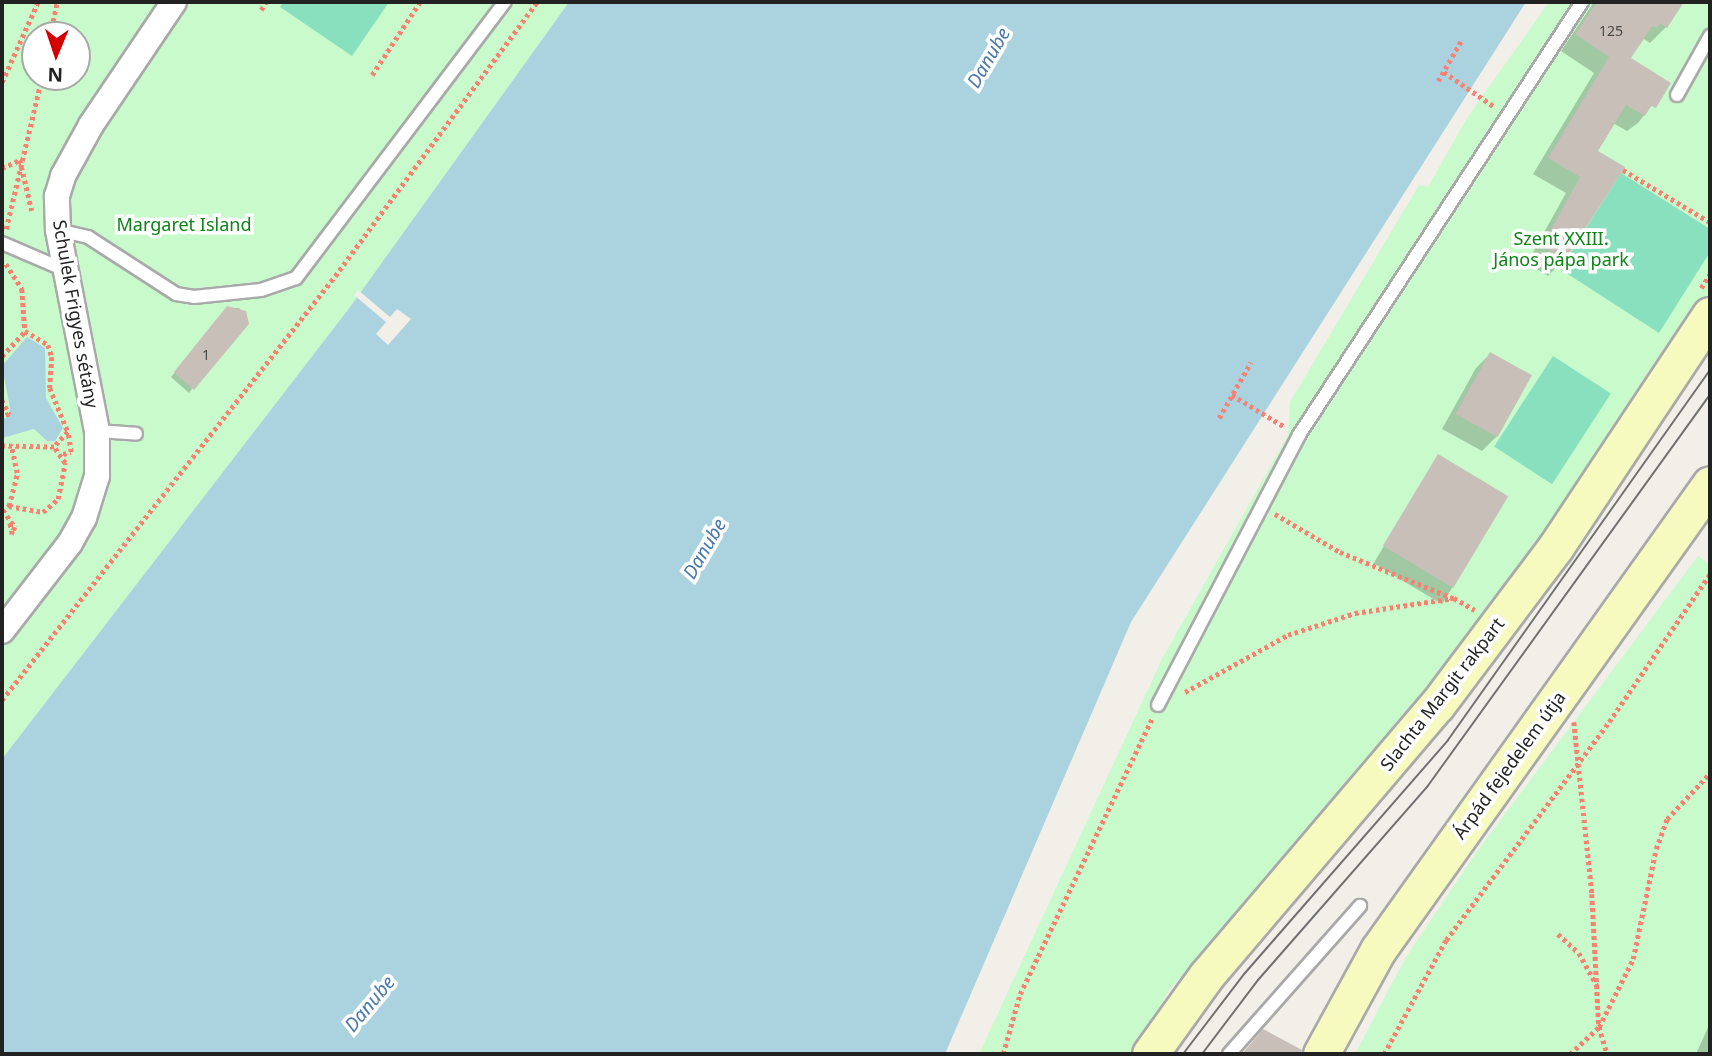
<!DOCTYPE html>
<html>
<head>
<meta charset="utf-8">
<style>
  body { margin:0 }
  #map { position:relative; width:1712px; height:1056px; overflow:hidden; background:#f2efe9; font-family:"Noto Sans",sans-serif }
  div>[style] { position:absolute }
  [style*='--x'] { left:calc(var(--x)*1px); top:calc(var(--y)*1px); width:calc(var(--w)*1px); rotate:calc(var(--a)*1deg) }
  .park>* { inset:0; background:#c8facc }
  .pitch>* { inset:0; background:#88e0be; transform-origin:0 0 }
  .water>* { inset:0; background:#aad3df }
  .pier>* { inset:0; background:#f2efe9 }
  .shadow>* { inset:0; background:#0003; transform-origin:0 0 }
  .building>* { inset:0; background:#c7bfb8; transform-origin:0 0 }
  .path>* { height:4.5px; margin-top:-2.25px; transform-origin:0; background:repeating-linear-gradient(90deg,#fa8072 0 3.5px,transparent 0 7px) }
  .roads { filter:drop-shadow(2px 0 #a9a9a9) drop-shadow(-2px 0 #a9a9a9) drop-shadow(0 2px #a9a9a9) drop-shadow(0 -2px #a9a9a9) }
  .lane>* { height:12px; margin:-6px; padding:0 6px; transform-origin:6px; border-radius:6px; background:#fff }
  .street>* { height:24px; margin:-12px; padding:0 12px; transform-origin:12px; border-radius:12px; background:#fff }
  .secondary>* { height:35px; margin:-17.5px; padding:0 17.5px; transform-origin:17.5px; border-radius:17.5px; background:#f7fabf }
  .tram>* { height:2px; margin:-1px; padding:0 1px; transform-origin:1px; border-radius:1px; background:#707070 }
  span { translate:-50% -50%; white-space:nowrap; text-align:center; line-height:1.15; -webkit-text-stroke:7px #fff; paint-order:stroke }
  .number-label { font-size:14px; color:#4b4948 }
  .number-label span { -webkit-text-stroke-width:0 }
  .park-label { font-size:18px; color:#0c8416 }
  .street-label { font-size:18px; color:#222 }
  .water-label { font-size:19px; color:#4a7aab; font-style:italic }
  .frame { position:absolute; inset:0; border:4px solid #222; pointer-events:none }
  .north { position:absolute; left:21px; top:21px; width:70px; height:70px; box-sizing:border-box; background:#fff; border:2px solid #a7a7a7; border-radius:50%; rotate:182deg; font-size:19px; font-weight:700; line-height:28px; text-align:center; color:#222 }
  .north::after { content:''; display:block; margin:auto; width:24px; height:32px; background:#d40000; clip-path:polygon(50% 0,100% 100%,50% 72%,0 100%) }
</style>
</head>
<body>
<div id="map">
  <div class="park">
    <i style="clip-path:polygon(evenodd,2px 2px,569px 2px,350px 307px,2px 759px,2px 2px,35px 35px,77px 35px,77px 77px,35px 77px,35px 35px)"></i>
    <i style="clip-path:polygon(1549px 2px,1710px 2px,1710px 291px,1459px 674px,1170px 989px,1131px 1054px,979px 1054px,1162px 659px,1288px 435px,1290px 402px,1419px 185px,1428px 187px,1467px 118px)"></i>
    <i style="clip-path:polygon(1698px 556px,1710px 565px,1710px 1054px,1355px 1054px,1406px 957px,1475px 854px)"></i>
  </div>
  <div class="pitch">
    <i style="clip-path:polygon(283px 2px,389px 2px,352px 56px,280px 7px)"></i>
    <i style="clip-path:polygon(1621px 173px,1710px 229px,1710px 252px,1659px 333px,1560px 269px)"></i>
    <i style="left:1553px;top:356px;width:69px;height:108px;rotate:33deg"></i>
  </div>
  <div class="water">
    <i style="clip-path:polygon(569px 2px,1526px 2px,1131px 622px,945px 1054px,2px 1054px,2px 759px,350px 307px)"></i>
    <i style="clip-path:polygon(27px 337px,45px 348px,46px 398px,63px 428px,55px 441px,47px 441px,34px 429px,2px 438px,2px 419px,9px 417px,10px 408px,2px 366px)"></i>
  </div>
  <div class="pier">
    <i style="clip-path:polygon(358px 290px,390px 317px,397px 309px,411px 319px,388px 345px,376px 334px,386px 322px,354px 295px)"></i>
  </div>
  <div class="shadow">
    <i style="clip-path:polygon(1594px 2px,1682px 2px,1666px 27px,1650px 43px,1644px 39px,1628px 59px,1669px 83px,1638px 123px,1627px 131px,1613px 123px,1596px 151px,1564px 259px,1548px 276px,1527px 263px,1566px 193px,1533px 174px,1594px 73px,1561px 51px)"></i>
    <i style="clip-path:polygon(228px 308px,239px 308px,246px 317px,189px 393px,171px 377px)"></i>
    <i style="clip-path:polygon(1490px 354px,1496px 437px,1482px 451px,1442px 429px,1476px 368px)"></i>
    <i style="left:1438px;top:456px;width:80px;height:125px;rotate:31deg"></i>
    <i style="clip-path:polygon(1710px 1023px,1710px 1054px,1696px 1054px)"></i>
  </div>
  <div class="building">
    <i style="clip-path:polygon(1597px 2px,1684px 2px,1667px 28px,1660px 23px,1657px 28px,1652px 26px,1631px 58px,1671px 83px,1656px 108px,1651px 106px,1645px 116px,1626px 105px,1598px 151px,1625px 167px,1565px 260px,1542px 246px,1580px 177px,1548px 158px,1609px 57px,1575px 34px)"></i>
    <i style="clip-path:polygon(227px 306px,246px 311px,249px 324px,194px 390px,174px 372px)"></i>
    <i style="left:1490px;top:352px;width:48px;height:71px;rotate:29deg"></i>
    <i style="left:1438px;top:454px;width:82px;height:107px;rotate:31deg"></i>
    <i style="clip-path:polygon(1263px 1029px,1302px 1050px,1301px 1054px,1242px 1054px)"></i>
  </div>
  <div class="path">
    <i style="--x:261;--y:10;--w:9;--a:-58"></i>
    <i style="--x:50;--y:35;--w:34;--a:-78"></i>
    <i style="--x:1444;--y:72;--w:62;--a:34.5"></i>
    <i style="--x:372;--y:75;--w:87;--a:-56.7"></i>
    <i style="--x:1438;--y:81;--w:46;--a:-60.1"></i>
    <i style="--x:2;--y:82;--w:88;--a:-65.8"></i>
    <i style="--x:2;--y:168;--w:20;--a:-24"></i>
    <i style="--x:20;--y:160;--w:52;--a:76.8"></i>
    <i style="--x:1623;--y:170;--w:101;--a:30.9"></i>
    <i style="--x:6;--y:229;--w:156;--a:-76.7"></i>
    <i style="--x:6;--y:264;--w:30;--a:57"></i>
    <i style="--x:22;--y:289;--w:42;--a:85.9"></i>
    <i style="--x:1701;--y:288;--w:17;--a:-57"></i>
    <i style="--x:2;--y:356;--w:34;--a:-47"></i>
    <i style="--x:25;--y:331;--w:27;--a:31"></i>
    <i style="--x:48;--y:345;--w:13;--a:72"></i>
    <i style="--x:52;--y:357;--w:31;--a:94"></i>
    <i style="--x:50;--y:388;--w:48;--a:67.8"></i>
    <i style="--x:68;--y:432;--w:21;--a:133"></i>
    <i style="--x:54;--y:447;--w:52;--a:-178.9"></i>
    <i style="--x:1232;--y:395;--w:62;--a:31.1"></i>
    <i style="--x:2;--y:400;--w:16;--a:63"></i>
    <i style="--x:9;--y:414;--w:8;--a:150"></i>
    <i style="--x:1219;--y:418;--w:64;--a:-60.3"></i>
    <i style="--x:63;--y:454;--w:8;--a:-14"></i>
    <i style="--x:71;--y:452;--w:19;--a:-99"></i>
    <i style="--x:9;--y:506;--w:35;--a:10"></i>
    <i style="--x:43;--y:512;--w:20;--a:-41"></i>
    <i style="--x:58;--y:499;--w:37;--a:-79"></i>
    <i style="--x:65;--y:463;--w:19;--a:-125"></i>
    <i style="--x:3;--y:510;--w:21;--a:55"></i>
    <i style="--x:15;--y:527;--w:8;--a:113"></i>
    <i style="--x:12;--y:534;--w:14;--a:-102"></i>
    <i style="--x:2;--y:511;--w:9;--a:-36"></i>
    <i style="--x:9;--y:506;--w:34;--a:-76"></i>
    <i style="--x:17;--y:473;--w:29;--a:-102"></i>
    <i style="--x:1275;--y:514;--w:75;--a:30.3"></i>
    <i style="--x:1340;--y:552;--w:122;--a:22.2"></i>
    <i style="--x:1185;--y:692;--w:118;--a:-29"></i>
    <i style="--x:1288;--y:635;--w:71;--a:-18.2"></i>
    <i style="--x:1355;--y:613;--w:100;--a:-8.6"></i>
    <i style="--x:1454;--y:598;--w:24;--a:30"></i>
    <i style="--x:2;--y:700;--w:539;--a:-51.85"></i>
    <i style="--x:335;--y:276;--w:340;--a:-53.6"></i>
    <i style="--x:1574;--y:722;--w:173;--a:84"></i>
    <i style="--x:1592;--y:894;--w:133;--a:87"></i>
    <i style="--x:1599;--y:1027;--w:28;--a:73"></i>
    <i style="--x:1558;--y:934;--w:28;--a:42"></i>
    <i style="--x:1579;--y:953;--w:37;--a:61"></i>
    <i style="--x:1003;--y:1054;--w:62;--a:-74.2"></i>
    <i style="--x:1020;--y:994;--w:306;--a:-64.4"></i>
    <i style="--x:1384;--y:1054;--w:130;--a:-61.5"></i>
    <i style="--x:1446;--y:940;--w:272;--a:-53.2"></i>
    <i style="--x:1609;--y:722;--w:179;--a:-55.7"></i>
    <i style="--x:1570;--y:1054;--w:40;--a:-43"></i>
    <i style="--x:1599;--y:1027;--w:76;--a:-63.4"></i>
    <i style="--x:1633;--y:959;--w:112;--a:-78.2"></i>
    <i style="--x:1656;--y:849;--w:32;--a:-70"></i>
    <i style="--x:1667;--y:819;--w:63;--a:-46.9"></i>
  </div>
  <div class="roads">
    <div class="lane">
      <i style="--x:1677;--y:95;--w:68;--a:-60.8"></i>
      <i style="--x:58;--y:230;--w:31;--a:13"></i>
      <i style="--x:88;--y:237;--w:105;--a:32.9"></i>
      <i style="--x:176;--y:294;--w:18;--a:9"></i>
      <i style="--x:194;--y:297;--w:67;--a:-6"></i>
      <i style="--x:261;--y:290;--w:37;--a:-19"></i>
      <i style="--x:296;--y:278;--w:346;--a:-52.9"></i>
      <i style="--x:2;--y:243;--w:69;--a:23.2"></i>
      <i style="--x:97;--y:431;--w:39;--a:4"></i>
      <i style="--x:1158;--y:705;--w:305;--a:-62.4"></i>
      <i style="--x:1299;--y:435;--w:517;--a:-56.83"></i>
      <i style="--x:1229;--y:1054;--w:198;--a:-48.5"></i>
    </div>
    <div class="street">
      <i style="--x:2;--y:631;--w:111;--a:-52.3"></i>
      <i style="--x:70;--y:543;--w:29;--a:-61"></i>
      <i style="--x:84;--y:518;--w:44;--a:-72.8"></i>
      <i style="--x:97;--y:476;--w:45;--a:-90"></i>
      <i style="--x:97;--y:431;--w:205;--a:-101"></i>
      <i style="--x:58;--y:230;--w:34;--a:-92"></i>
      <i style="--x:57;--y:196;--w:21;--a:-73"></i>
      <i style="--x:63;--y:176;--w:58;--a:-61.2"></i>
      <i style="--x:91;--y:125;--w:148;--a:-56"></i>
    </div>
    <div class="secondary">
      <i style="--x:1150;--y:1054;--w:96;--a:-54.3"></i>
      <i style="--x:1206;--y:976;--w:356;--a:-49.6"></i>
      <i style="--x:1437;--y:705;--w:196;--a:-53.1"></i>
      <i style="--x:1555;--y:548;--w:280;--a:-56.4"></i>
      <i style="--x:1321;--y:1054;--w:119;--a:-61.3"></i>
      <i style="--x:1378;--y:950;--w:572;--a:-54.53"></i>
    </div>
  </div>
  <div class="tram">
    <i style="--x:1183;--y:1054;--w:102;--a:-52.6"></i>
    <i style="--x:1245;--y:973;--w:309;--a:-48.9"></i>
    <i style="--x:1448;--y:740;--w:453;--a:-54.7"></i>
    <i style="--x:1202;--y:1054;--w:93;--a:-52.9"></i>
    <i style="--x:1258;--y:980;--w:257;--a:-48.8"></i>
    <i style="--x:1427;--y:787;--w:484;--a:-54.2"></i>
  </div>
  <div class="number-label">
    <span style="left:1611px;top:31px">125</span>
    <span style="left:206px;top:355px">1</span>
  </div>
  <div class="park-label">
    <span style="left:184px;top:224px">Margaret Island</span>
    <span style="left:1561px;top:249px">Szent XXIII.<br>János pápa park</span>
  </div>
  <div class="street-label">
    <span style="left:76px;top:314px;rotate:80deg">Schulek Frigyes sétány</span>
    <span style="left:1442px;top:694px;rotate:-52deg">Slachta Margit rakpart</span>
    <span style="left:1509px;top:765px;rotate:-54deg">Árpád fejedelem útja</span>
  </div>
  <div class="water-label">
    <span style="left:989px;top:58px;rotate:-60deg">Danube</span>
    <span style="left:705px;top:549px;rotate:-60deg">Danube</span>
    <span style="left:370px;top:1004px;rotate:-50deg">Danube</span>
  </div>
  <div class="frame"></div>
  <div class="north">N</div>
</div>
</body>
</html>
